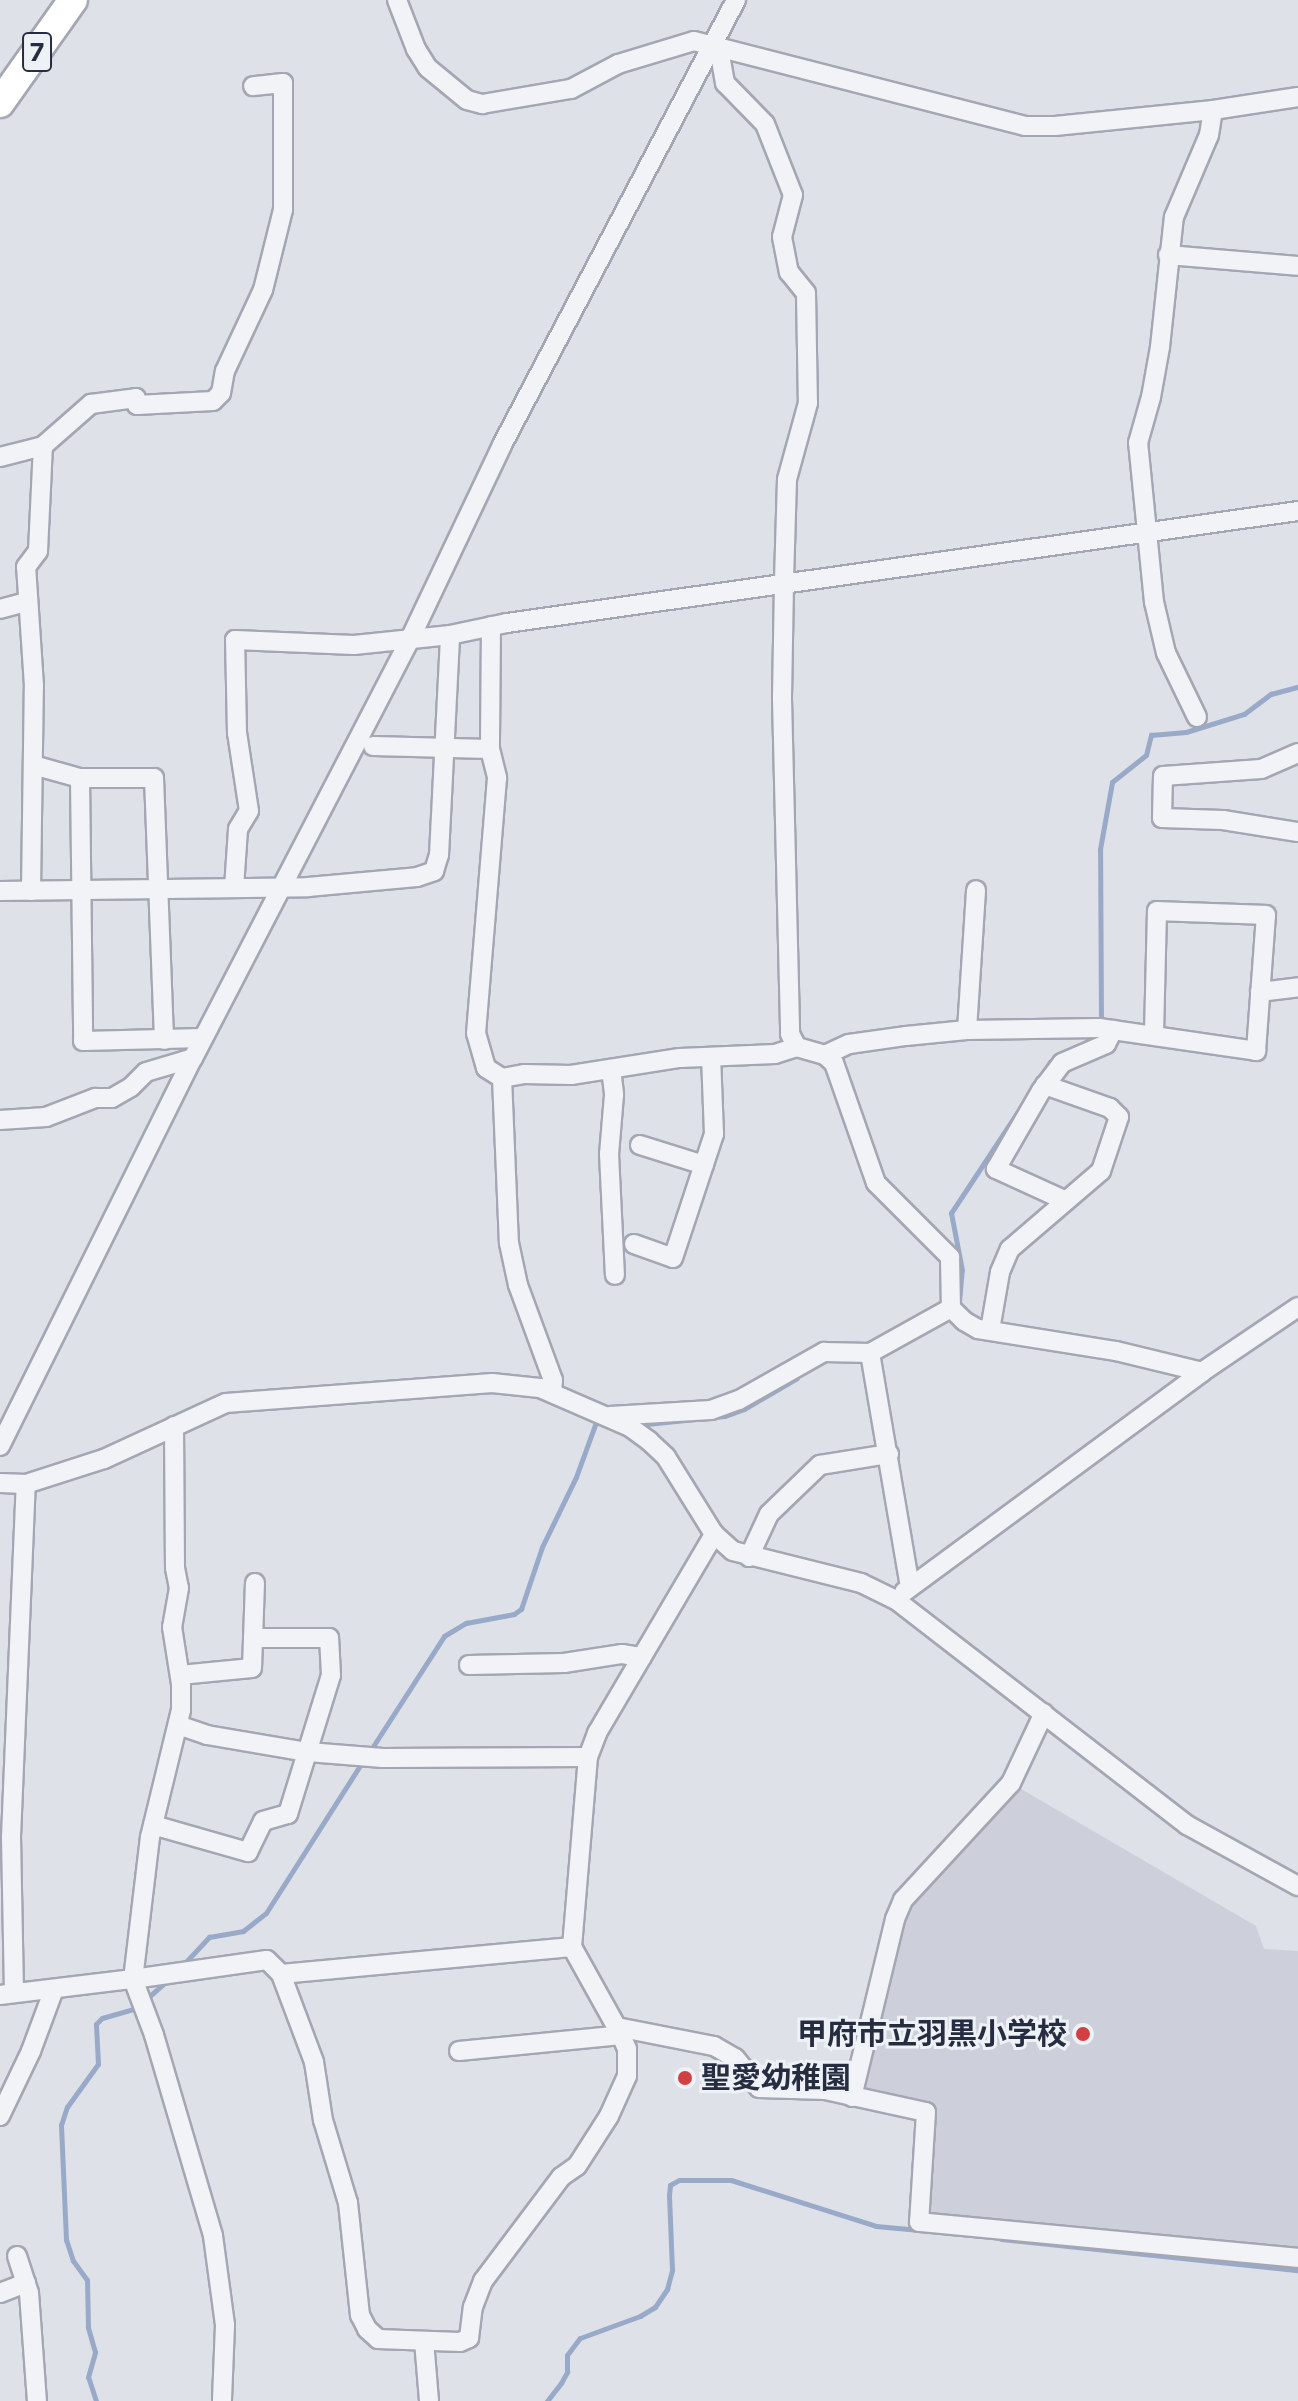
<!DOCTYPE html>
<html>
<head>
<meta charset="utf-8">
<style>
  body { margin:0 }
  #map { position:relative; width:1298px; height:2401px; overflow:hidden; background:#dfe1e9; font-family:Karla,"Noto Sans JP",sans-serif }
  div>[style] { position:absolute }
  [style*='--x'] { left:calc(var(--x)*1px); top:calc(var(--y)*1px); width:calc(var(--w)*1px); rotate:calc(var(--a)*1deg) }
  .built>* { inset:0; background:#cdd0db }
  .stream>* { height:5px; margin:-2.5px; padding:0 2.5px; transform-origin:2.5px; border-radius:2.5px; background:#99aac9 }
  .roads { filter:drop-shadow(2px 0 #a4a7b3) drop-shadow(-2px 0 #a4a7b3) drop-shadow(0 2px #a4a7b3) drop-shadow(0 -2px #a4a7b3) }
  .minor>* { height:18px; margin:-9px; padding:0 9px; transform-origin:9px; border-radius:9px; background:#f2f3f7 }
  .primary>* { height:28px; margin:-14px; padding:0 14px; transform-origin:14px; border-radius:14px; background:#fff }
  .dots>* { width:22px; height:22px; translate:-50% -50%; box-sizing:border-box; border:4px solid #eef1f6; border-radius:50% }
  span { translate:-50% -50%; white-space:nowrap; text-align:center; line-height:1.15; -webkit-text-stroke:6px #eef1f6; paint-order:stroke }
  .shield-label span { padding:2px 6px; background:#eef1f6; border:2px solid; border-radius:6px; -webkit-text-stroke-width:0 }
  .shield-label { font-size:28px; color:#272d40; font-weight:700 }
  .poi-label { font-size:30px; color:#272d40; font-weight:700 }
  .right { translate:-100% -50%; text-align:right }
  .left { translate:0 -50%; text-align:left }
</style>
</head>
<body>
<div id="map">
  <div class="built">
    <i style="clip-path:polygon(1011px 1783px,1256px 1926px,1264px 1949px,1298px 1951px,1298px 2258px,919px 2222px,926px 2113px,852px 2097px,903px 1900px)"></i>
  </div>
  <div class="stream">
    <i style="--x:1101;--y:1022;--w:173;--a:-90.3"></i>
    <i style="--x:1100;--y:849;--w:68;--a:-79.8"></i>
    <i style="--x:1112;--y:782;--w:43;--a:-38.5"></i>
    <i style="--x:1146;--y:755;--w:21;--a:-76"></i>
    <i style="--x:1151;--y:735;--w:35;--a:-5"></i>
    <i style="--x:1186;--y:732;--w:61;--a:-17.2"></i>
    <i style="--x:1244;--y:714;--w:34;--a:-37"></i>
    <i style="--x:1271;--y:694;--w:28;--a:-15"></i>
    <i style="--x:1082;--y:1045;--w:21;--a:-39"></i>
    <i style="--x:1040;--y:1078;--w:19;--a:-58"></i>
    <i style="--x:1050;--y:1062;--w:26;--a:-29"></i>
    <i style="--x:959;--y:1302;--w:32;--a:-85"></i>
    <i style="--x:962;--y:1270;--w:58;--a:-100.9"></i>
    <i style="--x:951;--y:1213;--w:147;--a:-56.6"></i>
    <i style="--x:637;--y:1425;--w:88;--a:-5.8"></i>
    <i style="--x:725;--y:1416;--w:20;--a:-20"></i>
    <i style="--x:744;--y:1409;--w:61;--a:-30.3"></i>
    <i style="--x:370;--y:1751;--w:137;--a:-57.2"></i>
    <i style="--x:444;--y:1636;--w:26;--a:-31"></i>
    <i style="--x:466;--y:1623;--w:49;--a:-10.6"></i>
    <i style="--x:514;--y:1614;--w:9;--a:-36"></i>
    <i style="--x:521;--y:1609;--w:65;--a:-71.3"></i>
    <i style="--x:542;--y:1547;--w:78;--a:-64.1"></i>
    <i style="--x:576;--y:1477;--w:59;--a:-70"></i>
    <i style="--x:596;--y:1422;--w:9;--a:21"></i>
    <i style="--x:182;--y:1966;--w:40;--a:-47"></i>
    <i style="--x:209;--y:1937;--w:35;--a:-10"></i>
    <i style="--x:243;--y:1931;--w:29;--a:-38"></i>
    <i style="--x:266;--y:1913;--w:183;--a:-57.5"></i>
    <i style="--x:1001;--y:2239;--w:299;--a:6"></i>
    <i style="--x:96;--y:2401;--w:25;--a:-108"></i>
    <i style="--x:88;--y:2377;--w:26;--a:-74"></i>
    <i style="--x:95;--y:2352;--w:26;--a:-106"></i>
    <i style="--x:88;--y:2327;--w:47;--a:-91.2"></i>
    <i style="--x:87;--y:2280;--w:24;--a:-126"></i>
    <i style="--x:73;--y:2261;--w:22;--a:-108"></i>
    <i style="--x:66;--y:2240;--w:115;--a:-92.5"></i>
    <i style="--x:61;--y:2125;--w:19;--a:-72"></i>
    <i style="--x:67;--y:2107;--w:53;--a:-54.2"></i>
    <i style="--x:98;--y:2064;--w:40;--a:-92.9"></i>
    <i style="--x:96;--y:2024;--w:8;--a:-45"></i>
    <i style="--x:102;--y:2018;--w:35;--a:-16"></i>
    <i style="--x:136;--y:2008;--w:44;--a:-41.3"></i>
    <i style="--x:547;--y:2401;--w:23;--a:-52"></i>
    <i style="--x:561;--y:2383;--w:13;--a:-61"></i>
    <i style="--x:567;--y:2372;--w:17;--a:-90"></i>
    <i style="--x:567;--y:2355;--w:21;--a:-53"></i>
    <i style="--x:580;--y:2338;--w:64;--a:-20.1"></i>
    <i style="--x:640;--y:2316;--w:17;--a:-31"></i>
    <i style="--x:655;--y:2307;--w:22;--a:-56"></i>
    <i style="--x:667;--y:2289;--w:20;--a:-75"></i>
    <i style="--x:672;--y:2270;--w:75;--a:-92.3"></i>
    <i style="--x:669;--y:2195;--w:10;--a:-84"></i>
    <i style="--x:670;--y:2185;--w:10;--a:-29"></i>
    <i style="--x:679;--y:2180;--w:52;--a:0"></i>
    <i style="--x:731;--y:2180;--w:152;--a:17.6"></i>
    <i style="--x:876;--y:2226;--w:43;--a:5.3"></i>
  </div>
  <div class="roads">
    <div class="minor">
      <i style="--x:397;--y:0;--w:53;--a:68.8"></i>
      <i style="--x:416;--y:49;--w:22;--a:58"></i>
      <i style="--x:428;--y:68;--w:50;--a:39.4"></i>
      <i style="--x:467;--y:100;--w:16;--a:15"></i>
      <i style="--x:482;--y:104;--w:90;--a:-9.6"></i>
      <i style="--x:571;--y:89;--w:53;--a:-28"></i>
      <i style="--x:618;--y:64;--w:79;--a:-16.8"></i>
      <i style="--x:694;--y:41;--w:342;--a:14.4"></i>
      <i style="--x:1025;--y:126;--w:30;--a:0"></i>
      <i style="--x:1055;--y:126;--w:159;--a:-5.8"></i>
      <i style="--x:1213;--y:110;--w:86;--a:-8.7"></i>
      <i style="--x:719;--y:49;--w:35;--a:80"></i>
      <i style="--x:725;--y:83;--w:57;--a:45.7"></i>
      <i style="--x:765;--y:124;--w:76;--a:68.5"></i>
      <i style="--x:793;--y:195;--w:43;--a:104.7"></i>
      <i style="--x:782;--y:237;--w:36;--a:79"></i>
      <i style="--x:789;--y:272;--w:27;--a:51"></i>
      <i style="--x:806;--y:293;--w:110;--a:89"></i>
      <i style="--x:808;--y:403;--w:79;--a:105.4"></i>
      <i style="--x:787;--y:479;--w:104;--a:91.7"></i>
      <i style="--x:784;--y:583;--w:116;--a:91"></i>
      <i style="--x:782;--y:699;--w:335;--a:88.6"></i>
      <i style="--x:790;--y:1034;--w:15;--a:62"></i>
      <i style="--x:797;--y:1047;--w:29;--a:16"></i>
      <i style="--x:825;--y:1055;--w:12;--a:42"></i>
      <i style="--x:834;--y:1063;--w:127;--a:70.7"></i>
      <i style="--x:876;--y:1183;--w:105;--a:45"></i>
      <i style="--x:950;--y:1257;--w:51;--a:88.9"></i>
      <i style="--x:1168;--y:255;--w:130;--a:4.8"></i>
      <i style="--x:0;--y:457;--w:44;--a:-14.3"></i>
      <i style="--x:43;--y:446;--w:64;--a:-41.2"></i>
      <i style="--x:91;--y:404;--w:45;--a:-7.6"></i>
      <i style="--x:136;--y:398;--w:7;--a:82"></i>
      <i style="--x:137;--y:405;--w:76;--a:-3"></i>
      <i style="--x:213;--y:401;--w:11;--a:-45"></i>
      <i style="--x:221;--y:393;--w:22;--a:-80"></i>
      <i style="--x:225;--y:371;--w:89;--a:-64.9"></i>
      <i style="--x:263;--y:290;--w:82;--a:-76"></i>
      <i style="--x:283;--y:210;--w:127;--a:-90"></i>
      <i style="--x:283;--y:83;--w:30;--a:174"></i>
      <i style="--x:0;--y:609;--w:28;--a:-15"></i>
      <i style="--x:491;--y:626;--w:123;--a:90.5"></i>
      <i style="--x:490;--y:749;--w:30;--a:76"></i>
      <i style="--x:497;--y:778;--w:256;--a:94.7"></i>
      <i style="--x:476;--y:1033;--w:36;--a:74"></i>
      <i style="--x:486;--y:1068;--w:19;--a:32"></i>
      <i style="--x:502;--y:1078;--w:165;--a:87.6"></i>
      <i style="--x:509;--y:1243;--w:43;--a:77.9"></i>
      <i style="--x:518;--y:1285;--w:101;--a:69.8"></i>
      <i style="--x:553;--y:1380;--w:12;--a:95"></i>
      <i style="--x:1197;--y:717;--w:71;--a:-115.8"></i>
      <i style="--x:1166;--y:653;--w:52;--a:-103.2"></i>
      <i style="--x:1154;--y:602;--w:160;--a:-95.7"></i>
      <i style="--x:1138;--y:443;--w:48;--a:-74.2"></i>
      <i style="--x:1151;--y:397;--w:51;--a:-79.8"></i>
      <i style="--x:1160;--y:347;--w:131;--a:-83.9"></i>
      <i style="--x:1174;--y:217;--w:89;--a:-66.9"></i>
      <i style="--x:1209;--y:135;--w:25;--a:-81"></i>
      <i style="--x:373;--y:746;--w:117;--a:1.5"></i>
      <i style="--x:1298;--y:753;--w:40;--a:156.6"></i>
      <i style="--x:1261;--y:769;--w:98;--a:175.9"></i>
      <i style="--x:1163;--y:776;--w:42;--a:91.4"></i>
      <i style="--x:1162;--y:818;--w:61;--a:1.9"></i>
      <i style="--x:1223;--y:820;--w:76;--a:9.1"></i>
      <i style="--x:33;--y:765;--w:49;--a:15.5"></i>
      <i style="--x:80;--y:778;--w:74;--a:0"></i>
      <i style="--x:154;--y:778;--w:262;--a:87.8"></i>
      <i style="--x:80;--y:778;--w:263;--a:89.3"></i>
      <i style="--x:83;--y:1041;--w:120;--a:-1.4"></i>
      <i style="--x:234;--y:888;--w:59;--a:-86.1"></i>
      <i style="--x:238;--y:829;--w:21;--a:-59"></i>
      <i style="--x:249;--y:811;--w:79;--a:-98.7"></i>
      <i style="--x:237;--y:733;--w:93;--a:-91.2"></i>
      <i style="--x:235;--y:640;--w:119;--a:2.4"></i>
      <i style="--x:354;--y:645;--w:97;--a:-5.9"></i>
      <i style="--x:450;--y:635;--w:58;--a:-11.9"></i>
      <i style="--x:507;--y:623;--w:799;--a:-8.06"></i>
      <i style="--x:0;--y:891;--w:308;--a:-0.7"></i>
      <i style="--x:308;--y:887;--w:109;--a:-5.2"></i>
      <i style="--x:417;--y:877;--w:18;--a:-19"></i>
      <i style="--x:434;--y:871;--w:17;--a:-73"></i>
      <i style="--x:439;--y:855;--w:220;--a:-87.1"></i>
      <i style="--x:31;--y:891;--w:205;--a:-89.2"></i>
      <i style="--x:34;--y:686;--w:119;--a:-93.8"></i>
      <i style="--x:26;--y:567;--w:20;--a:-53"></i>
      <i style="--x:38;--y:551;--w:105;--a:-87.3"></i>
      <i style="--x:1260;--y:992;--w:38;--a:-7"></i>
      <i style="--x:967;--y:1030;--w:140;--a:-86.3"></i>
      <i style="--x:825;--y:1055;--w:26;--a:-25"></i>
      <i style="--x:849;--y:1044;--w:58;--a:-8"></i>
      <i style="--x:906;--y:1036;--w:61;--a:-5.6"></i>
      <i style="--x:967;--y:1030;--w:132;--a:-0.9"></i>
      <i style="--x:1099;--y:1028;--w:159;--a:8.3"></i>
      <i style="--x:1256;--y:1051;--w:136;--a:-85.8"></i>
      <i style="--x:1266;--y:915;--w:109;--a:-177.9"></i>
      <i style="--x:1157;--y:911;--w:124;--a:91.4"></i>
      <i style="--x:611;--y:1069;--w:26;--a:83"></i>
      <i style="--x:614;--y:1095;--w:59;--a:94.8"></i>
      <i style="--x:609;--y:1154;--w:121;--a:87.2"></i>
      <i style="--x:502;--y:1078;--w:22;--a:-10"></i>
      <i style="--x:524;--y:1074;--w:47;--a:1.2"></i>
      <i style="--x:571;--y:1075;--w:110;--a:-8.9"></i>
      <i style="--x:680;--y:1058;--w:95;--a:-2.4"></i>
      <i style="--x:775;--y:1054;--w:23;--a:-18"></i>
      <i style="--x:0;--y:1120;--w:46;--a:-3.7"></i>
      <i style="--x:46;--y:1117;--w:53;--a:-21.2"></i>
      <i style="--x:95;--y:1098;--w:17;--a:0"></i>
      <i style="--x:112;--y:1098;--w:22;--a:-30"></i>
      <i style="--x:131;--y:1087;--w:21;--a:-45"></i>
      <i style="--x:146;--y:1072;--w:49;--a:-16.6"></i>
      <i style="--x:640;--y:1145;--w:67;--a:17.4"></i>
      <i style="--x:1064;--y:1200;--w:75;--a:-155.5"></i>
      <i style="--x:996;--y:1169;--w:90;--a:-60"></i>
      <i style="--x:1041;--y:1091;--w:35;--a:-53"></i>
      <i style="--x:1062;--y:1063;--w:48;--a:-23.4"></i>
      <i style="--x:1106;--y:1044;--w:16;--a:-63"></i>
      <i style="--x:634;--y:1244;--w:41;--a:19.7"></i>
      <i style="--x:673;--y:1258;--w:131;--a:-71.7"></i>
      <i style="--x:714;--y:1134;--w:77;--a:-92.2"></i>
      <i style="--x:990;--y:1330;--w:59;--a:-80.2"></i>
      <i style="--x:1000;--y:1272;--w:25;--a:-67"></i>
      <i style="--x:1010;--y:1249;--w:120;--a:-40.6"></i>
      <i style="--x:1101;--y:1171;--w:57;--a:-71.6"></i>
      <i style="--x:1119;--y:1117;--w:13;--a:-135"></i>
      <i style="--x:1110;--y:1108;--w:69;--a:-160.5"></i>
      <i style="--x:870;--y:1353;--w:93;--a:-29.1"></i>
      <i style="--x:951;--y:1308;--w:18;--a:45"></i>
      <i style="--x:964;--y:1321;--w:16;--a:30"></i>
      <i style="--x:978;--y:1329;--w:140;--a:9.1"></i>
      <i style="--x:1116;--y:1351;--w:89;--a:13.7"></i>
      <i style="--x:610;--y:1416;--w:101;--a:-3.4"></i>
      <i style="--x:711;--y:1410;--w:30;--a:-20"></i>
      <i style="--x:739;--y:1400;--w:98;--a:-29.5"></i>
      <i style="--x:824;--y:1352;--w:46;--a:1.2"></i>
      <i style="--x:870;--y:1353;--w:237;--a:80.3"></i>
      <i style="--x:174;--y:1426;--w:142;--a:89.6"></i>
      <i style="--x:175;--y:1568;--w:20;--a:79"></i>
      <i style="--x:179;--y:1588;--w:40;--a:100"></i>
      <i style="--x:172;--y:1627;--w:58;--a:81"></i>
      <i style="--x:181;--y:1684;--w:26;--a:90"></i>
      <i style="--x:181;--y:1710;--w:131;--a:103.7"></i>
      <i style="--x:150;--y:1837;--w:143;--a:96.8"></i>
      <i style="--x:133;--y:1979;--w:135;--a:-8.1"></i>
      <i style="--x:267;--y:1960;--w:20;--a:45"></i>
      <i style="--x:281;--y:1974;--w:292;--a:-5.3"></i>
      <i style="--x:0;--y:1446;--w:433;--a:-63.6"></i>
      <i style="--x:193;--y:1058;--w:474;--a:-62.6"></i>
      <i style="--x:411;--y:637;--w:212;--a:-64.6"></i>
      <i style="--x:502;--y:445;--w:503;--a:-62.26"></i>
      <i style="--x:0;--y:1483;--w:26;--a:2"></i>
      <i style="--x:26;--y:1484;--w:82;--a:-17.8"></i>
      <i style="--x:104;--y:1459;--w:134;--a:-24.7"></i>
      <i style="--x:226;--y:1403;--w:267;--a:-4.3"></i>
      <i style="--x:492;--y:1383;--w:48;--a:5.9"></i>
      <i style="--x:540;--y:1388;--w:98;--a:23.4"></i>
      <i style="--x:630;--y:1427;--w:24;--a:36"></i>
      <i style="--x:649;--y:1441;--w:23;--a:43"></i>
      <i style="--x:666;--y:1457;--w:91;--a:58.1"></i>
      <i style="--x:714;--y:1534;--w:25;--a:42"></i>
      <i style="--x:733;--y:1551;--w:132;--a:14"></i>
      <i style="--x:861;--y:1583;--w:39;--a:26"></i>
      <i style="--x:896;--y:1600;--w:368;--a:37.7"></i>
      <i style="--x:1187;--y:1825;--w:127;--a:28.8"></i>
      <i style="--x:749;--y:1557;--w:47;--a:-65.1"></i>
      <i style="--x:769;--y:1514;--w:71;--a:-43.9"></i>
      <i style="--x:820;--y:1465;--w:70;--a:-9.1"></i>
      <i style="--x:904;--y:1592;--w:370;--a:-36.4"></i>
      <i style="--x:1202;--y:1372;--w:116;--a:-34.1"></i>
      <i style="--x:469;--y:1665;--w:95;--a:-1.2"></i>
      <i style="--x:564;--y:1663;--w:59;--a:-8.8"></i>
      <i style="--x:622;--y:1654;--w:20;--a:9"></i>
      <i style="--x:180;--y:1675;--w:72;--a:-5.6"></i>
      <i style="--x:252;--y:1668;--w:85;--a:-88"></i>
      <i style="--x:178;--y:1725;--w:31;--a:19"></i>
      <i style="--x:207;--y:1735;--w:102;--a:9.6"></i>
      <i style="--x:308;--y:1752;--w:75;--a:4.6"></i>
      <i style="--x:383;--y:1758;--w:205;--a:-0.3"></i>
      <i style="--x:153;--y:1825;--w:99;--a:15.9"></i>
      <i style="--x:248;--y:1852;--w:34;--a:-64"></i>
      <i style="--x:263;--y:1821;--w:26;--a:-16"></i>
      <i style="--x:288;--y:1814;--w:145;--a:-72.8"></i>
      <i style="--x:331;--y:1675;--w:37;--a:-93"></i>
      <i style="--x:329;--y:1638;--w:76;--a:180"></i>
      <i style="--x:281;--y:1974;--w:94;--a:69.4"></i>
      <i style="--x:314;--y:2062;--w:59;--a:81.2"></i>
      <i style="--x:323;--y:2120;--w:87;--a:73.2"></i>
      <i style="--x:348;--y:2203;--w:113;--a:83.9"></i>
      <i style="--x:360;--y:2315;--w:16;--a:63"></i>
      <i style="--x:367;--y:2329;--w:15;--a:42"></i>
      <i style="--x:378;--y:2339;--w:82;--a:2.1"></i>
      <i style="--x:460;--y:2342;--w:10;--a:-24"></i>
      <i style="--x:469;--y:2338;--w:31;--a:-83"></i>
      <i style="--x:473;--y:2307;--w:28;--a:-69"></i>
      <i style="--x:483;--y:2281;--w:130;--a:-53.1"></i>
      <i style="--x:561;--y:2177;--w:19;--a:-35"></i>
      <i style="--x:577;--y:2166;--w:59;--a:-57.4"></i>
      <i style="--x:609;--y:2116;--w:44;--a:-65.8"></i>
      <i style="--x:627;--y:2076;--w:27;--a:-90"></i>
      <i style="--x:627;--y:2049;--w:15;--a:-113"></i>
      <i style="--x:621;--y:2035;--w:101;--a:-119.1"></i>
      <i style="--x:572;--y:1947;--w:191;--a:-85.2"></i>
      <i style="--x:588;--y:1757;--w:26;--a:-69"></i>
      <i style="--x:597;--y:1733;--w:231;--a:-59.5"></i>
      <i style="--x:14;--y:1993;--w:156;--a:-91.1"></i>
      <i style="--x:11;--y:1837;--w:353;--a:-87.6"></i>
      <i style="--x:0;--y:1995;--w:134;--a:-6.9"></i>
      <i style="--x:133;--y:1979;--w:60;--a:69.4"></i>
      <i style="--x:154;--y:2035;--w:209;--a:73.6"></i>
      <i style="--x:213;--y:2236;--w:90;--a:82.3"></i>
      <i style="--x:225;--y:2325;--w:76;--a:92.3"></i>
      <i style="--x:617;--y:2027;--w:99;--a:11.1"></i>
      <i style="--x:714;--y:2046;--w:24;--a:30"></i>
      <i style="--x:735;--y:2058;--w:38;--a:51"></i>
      <i style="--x:759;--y:2088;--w:66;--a:1.7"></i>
      <i style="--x:825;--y:2090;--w:103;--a:12.3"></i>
      <i style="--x:926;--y:2112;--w:110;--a:93.6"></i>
      <i style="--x:919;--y:2222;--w:381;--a:5.4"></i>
      <i style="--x:459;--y:2051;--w:163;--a:-5.6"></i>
      <i style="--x:852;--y:2097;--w:183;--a:-76.4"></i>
      <i style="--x:895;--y:1919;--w:21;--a:-67"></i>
      <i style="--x:903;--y:1900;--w:159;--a:-47.3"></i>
      <i style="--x:1011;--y:1783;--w:77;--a:-64.8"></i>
      <i style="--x:0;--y:2116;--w:72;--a:-64.5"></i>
      <i style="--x:31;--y:2051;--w:66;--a:-69.6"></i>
      <i style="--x:17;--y:2256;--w:39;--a:72"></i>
      <i style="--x:29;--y:2293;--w:108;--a:85.8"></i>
      <i style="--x:0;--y:2293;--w:28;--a:-21"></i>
      <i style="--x:424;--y:2341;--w:60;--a:85.2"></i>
    </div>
    <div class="primary">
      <i style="--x:0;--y:103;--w:126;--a:-54.7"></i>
    </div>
  </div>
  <div class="dots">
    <i style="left:1083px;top:2034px;background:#d14144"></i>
    <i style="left:685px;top:2078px;background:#d14144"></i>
  </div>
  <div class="shield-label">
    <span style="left:37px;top:52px">7</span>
  </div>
  <div class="poi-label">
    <span class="right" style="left:1067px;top:2034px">甲府市立羽黒小学校</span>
    <span class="left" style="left:701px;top:2078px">聖愛幼稚園</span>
  </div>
</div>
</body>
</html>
